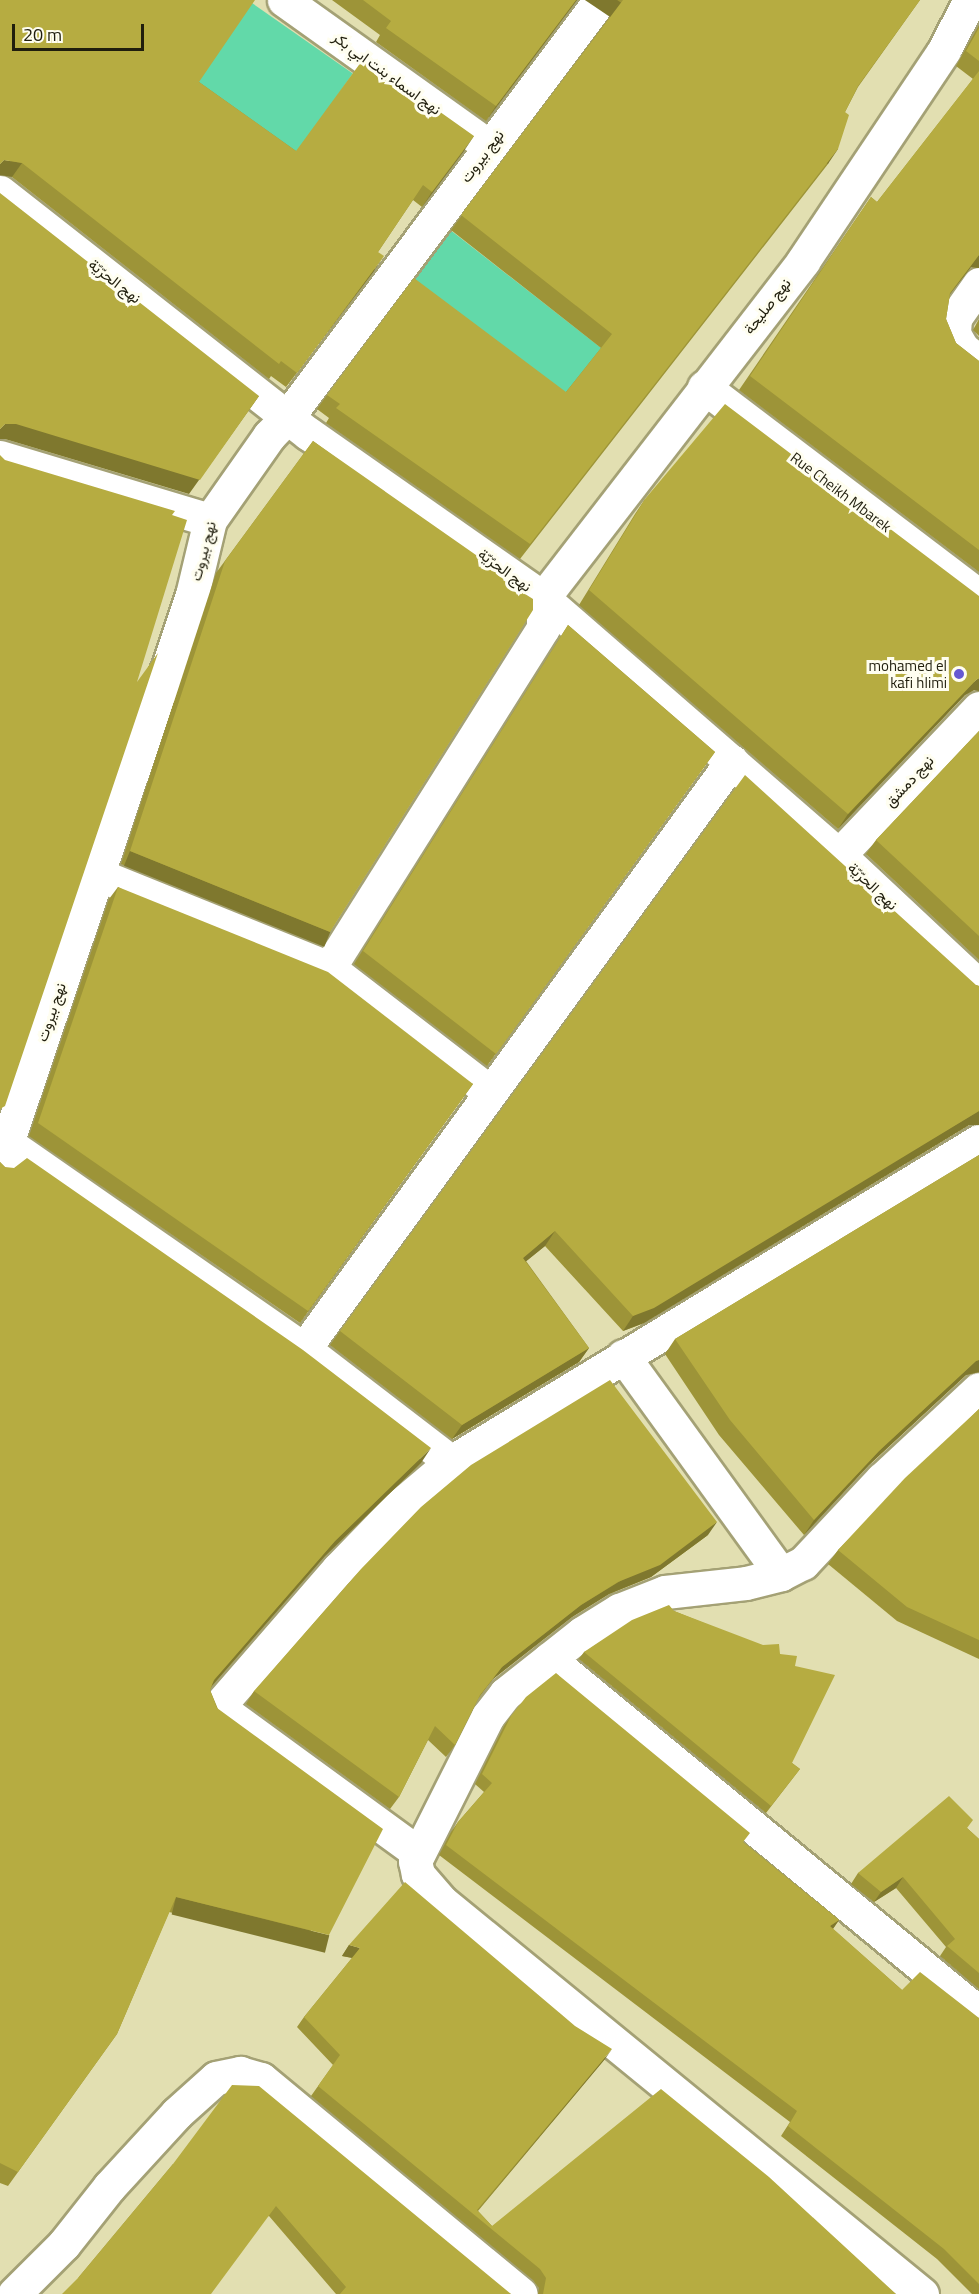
<!DOCTYPE html>
<html>
<head>
<meta charset="utf-8">
<style>
  body { margin:0 }
  #map { position:relative; width:979px; height:2294px; overflow:hidden; background:#e2dfb1; font-family:"Titillium Web",Vazirmatn,sans-serif }
  div>[style] { position:absolute }
  [style*='--x'] { left:calc(var(--x)*1px); top:calc(var(--y)*1px); width:calc(var(--w)*1px); rotate:calc(var(--a)*1deg) }
  .green>* { inset:0; background:#62d9a9; transform-origin:0 0 }
  .roads { filter:drop-shadow(2px 0 #a4a175) drop-shadow(-2px 0 #a4a175) drop-shadow(0 2px #a4a175) drop-shadow(0 -2px #a4a175) }
  .minor>* { height:33px; margin:-16.5px; padding:0 16.5px; transform-origin:16.5px; border-radius:16.5px; background:#fff }
  .wall>* { inset:0; background:#9d9438 }
  .shaded-wall>* { inset:0; background:#7f782e; transform-origin:0 0 }
  .building>* { inset:0; background:#b6ac41 }
  .dots>* { width:16px; height:16px; translate:-50% -50%; box-sizing:border-box; border:3px solid #fffef0; border-radius:50% }
  span { translate:-50% -50%; white-space:nowrap; text-align:center; line-height:1.15; -webkit-text-stroke:6px #fffef0; paint-order:stroke }
  .street-label { font-size:15px; color:#201e0d }
  .poi-label { font-size:15px; color:#201e0d }
  .right { translate:-100% -50%; text-align:right }
  .scale { position:absolute; left:12px; top:24px; width:132px; height:27px; box-sizing:border-box; border:3px solid #201e0d; border-top:0; padding-left:8px; font-size:18px; line-height:21px; white-space:nowrap; color:#201e0d; -webkit-text-stroke:4px #fffef0; paint-order:stroke }
</style>
</head>
<body>
<div id="map">
  <div class="green">
    <i style="left:252px;top:3px;width:123px;height:112px;rotate:35deg"></i>
    <i style="left:449px;top:229px;width:194px;height:78px;rotate:38deg"></i>
  </div>
  <div class="roads">
    <div class="minor">
      <i style="--x:284;--y:0;--w:252;--a:35.5"></i>
      <i style="--x:0;--y:192;--w:392;--a:38.1"></i>
      <i style="--x:309;--y:434;--w:286;--a:35"></i>
      <i style="--x:543;--y:598;--w:392;--a:41"></i>
      <i style="--x:839;--y:855;--w:192;--a:43.1"></i>
      <i style="--x:979;--y:284;--w:42;--a:125.2"></i>
      <i style="--x:955;--y:318;--w:16;--a:94"></i>
      <i style="--x:954;--y:334;--w:16;--a:60"></i>
      <i style="--x:962;--y:348;--w:22;--a:39"></i>
      <i style="--x:704;--y:387;--w:345;--a:37.2"></i>
      <i style="--x:0;--y:457;--w:219;--a:16.7"></i>
      <i style="--x:839;--y:855;--w:203;--a:-46.4"></i>
      <i style="--x:99;--y:875;--w:248;--a:22"></i>
      <i style="--x:329;--y:968;--w:203;--a:37.6"></i>
      <i style="--x:329;--y:968;--w:402;--a:-57.8"></i>
      <i style="--x:543;--y:628;--w:30;--a:-90"></i>
      <i style="--x:543;--y:598;--w:426;--a:-52.3"></i>
      <i style="--x:803;--y:261;--w:254;--a:-56.2"></i>
      <i style="--x:944;--y:50;--w:56;--a:-62.5"></i>
      <i style="--x:0;--y:1138;--w:370;--a:34.8"></i>
      <i style="--x:304;--y:1349;--w:185;--a:37.5"></i>
      <i style="--x:0;--y:1164;--w:601;--a:-71.35"></i>
      <i style="--x:192;--y:595;--w:77;--a:-76.5"></i>
      <i style="--x:210;--y:520;--w:103;--a:-54.9"></i>
      <i style="--x:269;--y:436;--w:29;--a:-46"></i>
      <i style="--x:289;--y:415;--w:519;--a:-53.15"></i>
      <i style="--x:304;--y:1349;--w:727;--a:-53.95"></i>
      <i style="--x:623;--y:1356;--w:269;--a:54.1"></i>
      <i style="--x:549;--y:1659;--w:557;--a:39.46"></i>
      <i style="--x:417;--y:1852;--w:246;--a:-143.9"></i>
      <i style="--x:218;--y:1707;--w:183;--a:-49"></i>
      <i style="--x:338;--y:1569;--w:88;--a:-45.9"></i>
      <i style="--x:399;--y:1506;--w:68;--a:-40.2"></i>
      <i style="--x:451;--y:1462;--w:618;--a:-31.3"></i>
      <i style="--x:14;--y:2294;--w:71;--a:-45"></i>
      <i style="--x:64;--y:2244;--w:73;--a:-51.7"></i>
      <i style="--x:109;--y:2187;--w:100;--a:-47.4"></i>
      <i style="--x:177;--y:2113;--w:52;--a:-41.9"></i>
      <i style="--x:216;--y:2078;--w:25;--a:-12"></i>
      <i style="--x:240;--y:2073;--w:22;--a:16"></i>
      <i style="--x:261;--y:2079;--w:337;--a:39.6"></i>
      <i style="--x:922;--y:2294;--w:620;--a:-140.76"></i>
      <i style="--x:442;--y:1902;--w:37;--a:-131"></i>
      <i style="--x:418;--y:1874;--w:13;--a:-103"></i>
      <i style="--x:415;--y:1861;--w:162;--a:-63.3"></i>
      <i style="--x:488;--y:1716;--w:28;--a:-52"></i>
      <i style="--x:505;--y:1694;--w:98;--a:-38.4"></i>
      <i style="--x:582;--y:1633;--w:44;--a:-31.9"></i>
      <i style="--x:619;--y:1610;--w:49;--a:-21.4"></i>
      <i style="--x:665;--y:1592;--w:81;--a:-6.3"></i>
      <i style="--x:746;--y:1583;--w:36;--a:-14"></i>
      <i style="--x:781;--y:1574;--w:25;--a:-27"></i>
      <i style="--x:803;--y:1563;--w:115;--a:-46.8"></i>
      <i style="--x:882;--y:1479;--w:132;--a:-42.9"></i>
    </div>
  </div>
  <div class="wall">
    <i style="clip-path:polygon(0 0,199px 82px,296px 151px,474px 136px,422px 207px,413px 200px,378px 252px,374px 271px,286px 387px,271px 376px,269px 379px,12px 177px)"></i>
    <i style="clip-path:polygon(332px 0,577px 0,486px 121px,376px 42px,380px 35px)"></i>
    <i style="clip-path:polygon(616px 0,920px 0,858px 87px,845px 112px,828px 164px,520px 559px,326px 423px,329px 418px,317px 409px,327px 395px,566px 392px,601px 348px,451px 230px,615px 10px)"></i>
    <i style="clip-path:polygon(979px 25px,979px 268px,971px 267px,950px 294px,946px 319px,956px 343px,979px 361px,979px 572px,739px 390px,871px 197px,877px 202px,973px 79px,956px 66px)"></i>
    <i style="clip-path:polygon(979px 319px,979px 336px,973px 330px)"></i>
    <i style="clip-path:polygon(313px 441px,503px 580px,330px 932px,321px 945px,121px 864px,216px 573px)"></i>
    <i style="clip-path:polygon(645px 499px,978px 596px,974px 690px,965px 695px,838px 829px,579px 605px,635px 514px)"></i>
    <i style="clip-path:polygon(568px 625px,715px 752px,487px 1066px,354px 964px)"></i>
    <i style="clip-path:polygon(979px 731px,979px 960px,866px 854px,876px 840px)"></i>
    <i style="clip-path:polygon(118px 887px,473px 1084px,300px 1323px,29px 1136px,109px 899px)"></i>
    <i style="clip-path:polygon(976px 985px,979px 986px,979px 1125px,969px 1125px,644px 1323px,623px 1331px,545px 1246px,526px 1261px,589px 1348px,579px 1362px,452px 1439px,330px 1345px,340px 1331px)"></i>
    <i style="clip-path:polygon(979px 1155px,979px 1372px,966px 1375px,869px 1465px,804px 1535px,719px 1435px,665px 1354px,675px 1339px)"></i>
    <i style="clip-path:polygon(0 1162px,5px 1167px,421px 1463px,325px 1556px,212px 1686px,210px 1690px,319px 1950px,169px 1912px,117px 2034px,8px 2186px,0 2183px)"></i>
    <i style="clip-path:polygon(979px 1409px,979px 1659px,897px 1621px,828px 1564px,838px 1550px)"></i>
    <i style="clip-path:polygon(708px 1535px,651px 1577px,609px 1594px,572px 1617px,493px 1679px,478px 1699px,455px 1745px,446px 1757px,428px 1740px,399px 1797px,390px 1809px,246px 1704px,254px 1691px)"></i>
    <i style="clip-path:polygon(674px 1611px,780px 1654px,795px 1666px,792px 1763px,800px 1769px,766px 1813px,579px 1659px,584px 1652px)"></i>
    <i style="clip-path:polygon(511px 1716px,743px 1842px,839px 1920px,833px 1929px,902px 1990px,979px 2018px,979px 2294px,972px 2294px,937px 2259px,781px 2136px,790px 2122px,439px 1855px,451px 1832px,458px 1822px,484px 1792px,475px 1784px,504px 1726px)"></i>
    <i style="clip-path:polygon(967px 1828px,979px 1839px,979px 1989px,940px 1956px,946px 1947px,896px 1888px,874px 1902px,851px 1884px,858px 1873px)"></i>
    <i style="clip-path:polygon(349px 1945px,605px 2059px,478px 2211px,492px 2226px,896px 2294px,538px 2294px,539px 2288px,533px 2280px,311px 2096px,333px 2065px,297px 2027px,304px 2017px,352px 1958px,342px 1956px)"></i>
    <i style="clip-path:polygon(173px 2164px,511px 2294px,336px 2294px,269px 2216px,78px 2278px)"></i>
  </div>
  <div class="shaded-wall">
    <i style="clip-path:polygon(576px 0,577px 0,486px 121px,496px 106px)"></i>
    <i style="clip-path:polygon(474px 136px,464px 151px,422px 207px,432px 192px)"></i>
    <i style="left:838px;top:149px;width:18px;height:501px;rotate:124deg"></i>
    <i style="clip-path:polygon(4px 160px,22px 163px,12px 177px,0 175px,0 164px)"></i>
    <i style="clip-path:polygon(979px 255px,979px 268px,971px 267px,940px 307px)"></i>
    <i style="clip-path:polygon(384px 256px,374px 271px,286px 387px,297px 373px)"></i>
    <i style="clip-path:polygon(259px 396px,189px 494px,5px 439px,0 439px,0 429px,5px 424px)"></i>
    <i style="clip-path:polygon(979px 678px,979px 691px,974px 690px,965px 695px,838px 829px,848px 814px,976px 680px)"></i>
    <i style="left:130px;top:851px;width:216px;height:16px;rotate:22deg"></i>
    <i style="clip-path:polygon(979px 1111px,979px 1125px,969px 1125px,644px 1323px,623px 1331px,633px 1316px)"></i>
    <i style="clip-path:polygon(555px 1231px,545px 1246px,513px 1272px,523px 1258px)"></i>
    <i style="clip-path:polygon(589px 1348px,579px 1362px,452px 1439px,462px 1425px)"></i>
    <i style="clip-path:polygon(979px 1360px,979px 1372px,966px 1375px,869px 1465px,804px 1535px,814px 1520px,879px 1451px,976px 1361px)"></i>
    <i style="clip-path:polygon(431px 1448px,421px 1463px,325px 1556px,204px 1695px,214px 1680px,335px 1541px)"></i>
    <i style="clip-path:polygon(717px 1522px,708px 1535px,651px 1577px,609px 1594px,572px 1617px,493px 1679px,471px 1707px,502px 1667px,581px 1605px)"></i>
    <i style="clip-path:polygon(903px 1877px,896px 1888px,874px 1902px,881px 1892px)"></i>
    <i style="left:176px;top:1897px;width:158px;height:18px;rotate:14deg"></i>
    <i style="clip-path:polygon(839px 1920px,832px 1930px,830px 1926px)"></i>
    <i style="clip-path:polygon(349px 1945px,360px 1948px,353px 1958px,342px 1956px)"></i>
    <i style="clip-path:polygon(612px 2049px,605px 2059px,474px 2215px)"></i>
  </div>
  <div class="building">
    <i style="clip-path:polygon(0 0,255px 0,199px 82px,296px 151px,364px 58px,474px 136px,432px 192px,423px 185px,378px 252px,384px 256px,297px 373px,281px 361px,279px 364px,22px 163px,4px 160px,0 164px)"></i>
    <i style="clip-path:polygon(363px 0,576px 0,496px 106px,386px 28px,391px 21px)"></i>
    <i style="clip-path:polygon(623px 0,920px 0,858px 86px,845px 112px,849px 115px,838px 149px,530px 544px,336px 408px,340px 404px,327px 395px,414px 278px,566px 392px,612px 334px,461px 215px)"></i>
    <i style="clip-path:polygon(979px 28px,979px 61px,966px 51px)"></i>
    <i style="clip-path:polygon(979px 71px,979px 255px,950px 293px,946px 319px,956px 343px,979px 361px,979px 550px,750px 376px,871px 197px,877px 202px)"></i>
    <i style="clip-path:polygon(0 193px,259px 396px,200px 480px,16px 424px,5px 424px,0 429px)"></i>
    <i style="clip-path:polygon(725px 404px,979px 596px,979px 678px,976px 680px,848px 814px,589px 590px,645px 499px)"></i>
    <i style="clip-path:polygon(313px 441px,506px 576px,503px 580px,533px 599px,533px 610px,330px 932px,130px 851px,225px 561px)"></i>
    <i style="clip-path:polygon(0 455px,5px 460px,175px 511px,172px 515px,187px 520px,137px 682px,158px 653px,5px 1106px,0 1109px)"></i>
    <i style="clip-path:polygon(568px 625px,715px 752px,496px 1054px,363px 951px)"></i>
    <i style="clip-path:polygon(979px 731px,979px 936px,876px 840px)"></i>
    <i style="clip-path:polygon(745px 775px,976px 985px,979px 986px,979px 1111px,654px 1308px,633px 1316px,555px 1231px,523px 1258px,589px 1348px,462px 1425px,340px 1331px)"></i>
    <i style="clip-path:polygon(118px 887px,328px 972px,473px 1084px,308px 1311px,38px 1123px)"></i>
    <i style="clip-path:polygon(979px 1155px,979px 1360px,976px 1361px,879px 1451px,814px 1520px,730px 1420px,675px 1339px)"></i>
    <i style="clip-path:polygon(27px 1158px,303px 1350px,431px 1448px,335px 1541px,214px 1680px,210px 1690px,217px 1708px,383px 1829px,329px 1935px,176px 1897px,117px 2034px,18px 2172px,0 2163px,0 1162px,5px 1167px,14px 1168px)"></i>
    <i style="clip-path:polygon(610px 1380px,717px 1522px,660px 1565px,618px 1582px,581px 1605px,502px 1667px,480px 1695px,455px 1745px,435px 1726px,399px 1797px,254px 1691px,361px 1569px,421px 1507px,471px 1465px)"></i>
    <i style="clip-path:polygon(979px 1409px,979px 1640px,907px 1607px,838px 1550px,905px 1478px)"></i>
    <i style="clip-path:polygon(669px 1605px,674px 1611px,763px 1645px,779px 1644px,780px 1654px,797px 1656px,795px 1666px,835px 1675px,792px 1763px,800px 1769px,771px 1806px,584px 1652px,632px 1620px)"></i>
    <i style="clip-path:polygon(556px 1673px,750px 1833px,743px 1842px,839px 1920px,830px 1926px,902px 1990px,920px 1972px,979px 2018px,979px 2284px,944px 2249px,788px 2126px,797px 2111px,446px 1845px,458px 1822px,492px 1783px,482px 1774px,511px 1716px,526px 1697px)"></i>
    <i style="clip-path:polygon(949px 1796px,973px 1820px,967px 1828px,979px 1839px,979px 1973px,947px 1946px,955px 1939px,903px 1877px,881px 1892px,858px 1873px)"></i>
    <i style="clip-path:polygon(405px 1882px,575px 2026px,612px 2049px,477px 2210px,492px 2226px,661px 2089px,769px 2177px,896px 2294px,543px 2294px,546px 2278px,540px 2269px,318px 2086px,340px 2055px,304px 2017px,360px 1948px,349px 1945px)"></i>
    <i style="clip-path:polygon(232px 2085px,259px 2086px,511px 2294px,340px 2294px,346px 2287px,276px 2206px,211px 2294px,62px 2294px,78px 2278px,173px 2164px)"></i>
  </div>
  <div class="dots">
    <i style="left:959px;top:674px;background:#6759d2"></i>
  </div>
  <div class="street-label">
    <span style="left:387px;top:73px;rotate:36deg">نهج اسماء بنت ابي بكر</span>
    <span style="left:482px;top:156px;rotate:-53deg">نهج بيروت</span>
    <span style="left:115px;top:281px;rotate:38deg">نهج الحرّيّة</span>
    <span style="left:767px;top:306px;rotate:-52deg">نهج صليحة</span>
    <span style="left:841px;top:492px;rotate:37deg">Rue Cheikh Mbarek</span>
    <span style="left:203px;top:551px;rotate:-75deg">نهج بيروت</span>
    <span style="left:505px;top:570px;rotate:36deg">نهج الحرّيّة</span>
    <span style="left:909px;top:781px;rotate:-47deg">نهج دمشق</span>
    <span style="left:873px;top:886px;rotate:43deg">نهج الحرّيّة</span>
    <span style="left:51px;top:1012px;rotate:-71deg">نهج بيروت</span>
  </div>
  <div class="poi-label">
    <span class="right" style="left:947px;top:674px">mohamed el<br>kafi hlimi</span>
  </div>
  <div class="scale">20 m</div>
</div>
</body>
</html>
